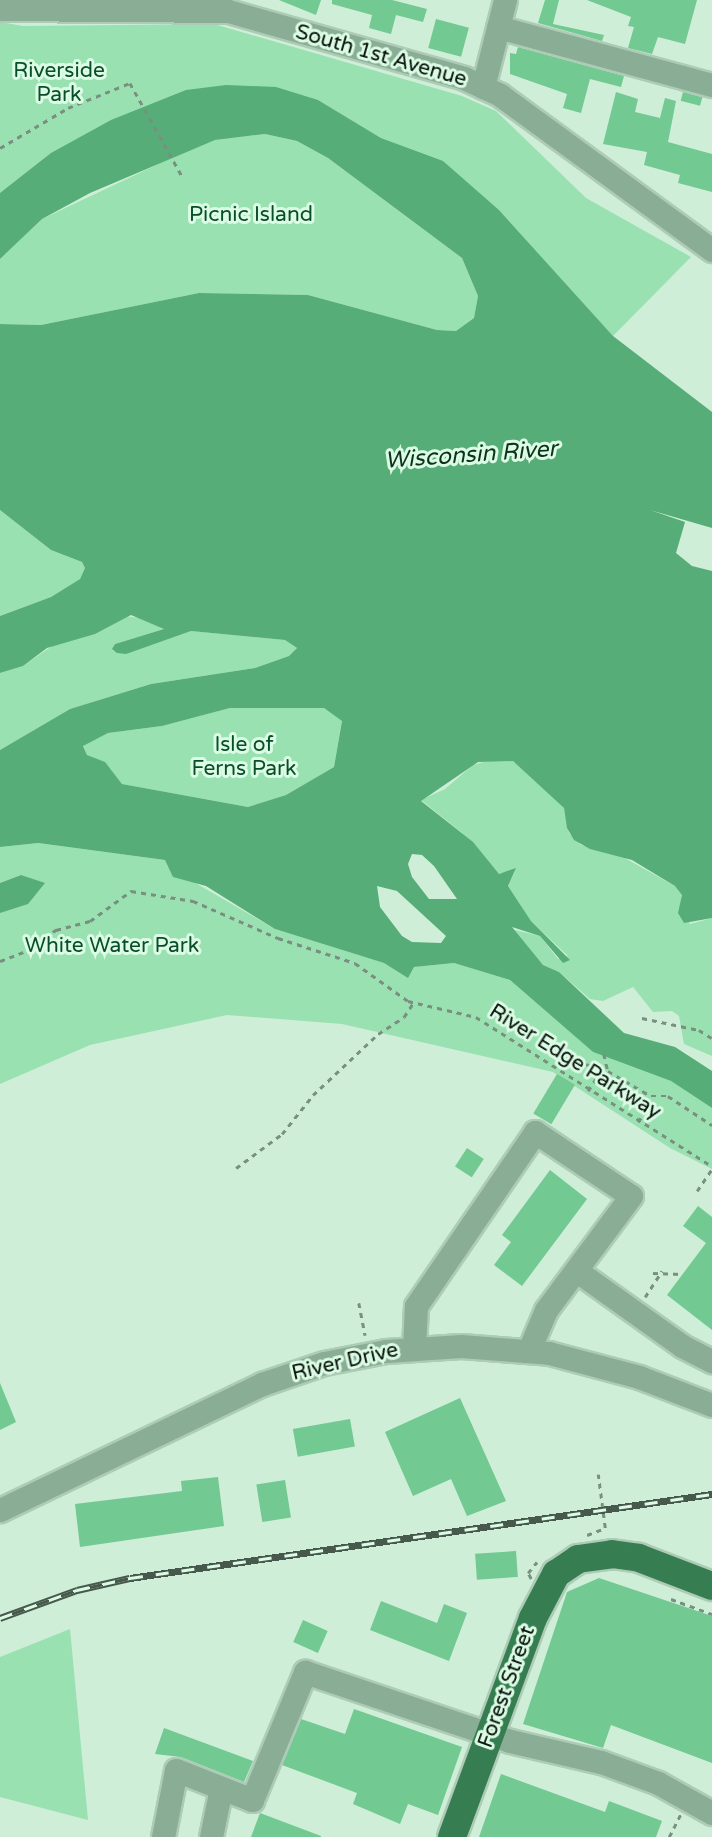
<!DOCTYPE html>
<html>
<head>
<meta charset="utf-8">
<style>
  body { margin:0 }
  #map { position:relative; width:712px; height:1837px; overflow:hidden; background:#ceeed7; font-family:"Varela Round",sans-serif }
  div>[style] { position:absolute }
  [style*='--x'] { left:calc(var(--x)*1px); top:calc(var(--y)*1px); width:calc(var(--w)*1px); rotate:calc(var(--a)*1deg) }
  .green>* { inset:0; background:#9ae1b1 }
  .water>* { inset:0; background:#56ad77 }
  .building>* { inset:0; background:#72c991; transform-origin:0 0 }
  .path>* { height:2.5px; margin-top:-1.25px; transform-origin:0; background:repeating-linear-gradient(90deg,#799080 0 5px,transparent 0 10px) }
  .roads { filter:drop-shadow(2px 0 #aecbb6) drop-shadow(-2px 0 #aecbb6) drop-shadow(0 2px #aecbb6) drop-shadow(0 -2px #aecbb6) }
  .minor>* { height:23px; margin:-11.5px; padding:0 11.5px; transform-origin:11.5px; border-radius:11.5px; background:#8aad95 }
  .major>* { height:28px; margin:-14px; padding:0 14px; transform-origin:14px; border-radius:14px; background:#367e52 }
  .rail>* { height:7px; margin-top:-3.5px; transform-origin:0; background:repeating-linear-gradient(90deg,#dbfbe4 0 13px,#47594c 0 26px); box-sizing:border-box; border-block:2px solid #47594c }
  span { translate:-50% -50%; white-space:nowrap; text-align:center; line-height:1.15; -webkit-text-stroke:6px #dbfbe4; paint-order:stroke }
  .street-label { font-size:21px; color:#061109 }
  .park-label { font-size:21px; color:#094e2a }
  .water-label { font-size:23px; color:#0c321c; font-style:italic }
</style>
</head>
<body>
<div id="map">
  <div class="green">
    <i style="clip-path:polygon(0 22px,23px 26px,214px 24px,462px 96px,496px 111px,586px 198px,691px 257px,613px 336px,499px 210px,443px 162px,381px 138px,318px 100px,15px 184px,0 193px)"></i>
    <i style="clip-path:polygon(265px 134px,297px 141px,328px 158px,462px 258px,478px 296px,474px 318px,456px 331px,437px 330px,308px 295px,199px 293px,41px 325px,0 324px,0 259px,42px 219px,186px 151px,215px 140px)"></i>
    <i style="clip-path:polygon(0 510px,51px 550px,82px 562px,85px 568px,80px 579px,51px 597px,0 616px)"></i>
    <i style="clip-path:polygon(124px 616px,149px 619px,164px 629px,115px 644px,113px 651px,141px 648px,191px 631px,285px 640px,297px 648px,289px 656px,255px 668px,151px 684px,70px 709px,0 750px,0 673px,23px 666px,55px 644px,102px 630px)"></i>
    <i style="clip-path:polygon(230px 708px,324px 708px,342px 720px,334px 767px,286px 795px,248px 807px,122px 784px,105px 763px,87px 755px,83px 745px,108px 733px,162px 726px)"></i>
    <i style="clip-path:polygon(494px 759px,513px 761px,535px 779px,564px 808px,569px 833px,581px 845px,614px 852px,675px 886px,682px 894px,680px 906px,690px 924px,712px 918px,712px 1056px,684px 1044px,679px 1016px,672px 1011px,653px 1012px,633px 987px,603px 1001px,590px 999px,559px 972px,543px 965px,511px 929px,540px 936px,558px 959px,568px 956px,531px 921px,508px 886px,515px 871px,499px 874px,461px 832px,421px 800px,445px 789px,473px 765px)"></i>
    <i style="clip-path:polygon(37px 843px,165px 860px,192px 881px,275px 929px,384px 963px,408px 977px,414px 967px,454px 963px,510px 980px,593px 1052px,671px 1081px,712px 1108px,712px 1169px,670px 1148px,553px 1072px,342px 1024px,227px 1015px,90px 1045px,0 1084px,0 913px,44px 884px,21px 875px,0 883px,0 847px)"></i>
    <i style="clip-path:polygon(70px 1629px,88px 1820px,0 1797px,0 1657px)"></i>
  </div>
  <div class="water">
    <i style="clip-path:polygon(evenodd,226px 85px,276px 87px,318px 100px,381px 138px,443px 161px,499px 210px,613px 336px,712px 412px,712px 528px,650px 510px,685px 522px,676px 553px,692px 566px,712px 571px,712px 918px,684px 923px,678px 913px,682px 895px,675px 886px,632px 860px,590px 849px,574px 840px,567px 828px,564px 808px,513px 761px,478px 762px,421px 801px,473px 842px,499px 874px,516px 868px,508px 886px,531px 921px,570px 960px,563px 963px,540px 936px,512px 927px,543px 965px,559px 972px,624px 1033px,675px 1047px,712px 1071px,712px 1108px,671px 1081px,593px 1052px,510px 980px,454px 963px,414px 967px,408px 978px,384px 963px,275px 929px,206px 886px,173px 877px,165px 860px,38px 843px,0 847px,0 750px,70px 709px,151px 684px,255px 668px,289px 656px,297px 648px,285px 640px,191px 631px,126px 654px,117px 653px,112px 649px,115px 644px,164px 629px,131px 615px,95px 634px,47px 648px,23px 666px,0 673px,0 616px,51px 597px,80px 579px,85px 568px,82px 562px,51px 550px,0 510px,0 324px,41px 325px,199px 293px,308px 295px,437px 330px,456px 331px,474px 318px,478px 296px,462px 258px,328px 158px,297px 141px,265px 134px,215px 140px,90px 193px,42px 219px,0 259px,0 193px,51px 153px,111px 120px,186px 90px,226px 85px,230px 708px,324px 708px,342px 721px,334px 767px,286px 795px,248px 807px,122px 784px,105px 762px,87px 755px,83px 746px,108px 733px,162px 726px,230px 708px,226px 85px,412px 854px,422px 855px,434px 866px,457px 899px,429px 899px,412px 877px,408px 864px,412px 854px,226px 85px,377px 886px,397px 891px,446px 936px,441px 943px,412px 942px,402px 936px,380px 907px,377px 886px)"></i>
    <i style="clip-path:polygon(21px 875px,45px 883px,28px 904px,0 913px,0 883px)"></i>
  </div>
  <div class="building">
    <i style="clip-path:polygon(279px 0,321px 0,316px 15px)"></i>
    <i style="clip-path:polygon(332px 0,392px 0,427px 9px,423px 22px,396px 15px,391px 34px,369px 28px,372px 15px,332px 4px)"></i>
    <i style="clip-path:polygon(545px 0,559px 0,553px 24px,604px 35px,602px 41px,538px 23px)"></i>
    <i style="clip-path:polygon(587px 0,697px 0,685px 44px,658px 37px,652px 54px,628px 48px,634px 27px,628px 26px,631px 17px)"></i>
    <i style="left:436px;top:19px;width:34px;height:30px;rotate:15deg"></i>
    <i style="clip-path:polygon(518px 47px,624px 76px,621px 87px,590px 79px,581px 113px,563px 108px,567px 94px,510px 74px,510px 53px,516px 54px)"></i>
    <i style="clip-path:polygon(616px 92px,638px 99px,635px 112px,660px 118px,665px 98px,676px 101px,668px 142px,712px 154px,712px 192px,678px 183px,680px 175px,644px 165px,647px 152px,603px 144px)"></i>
    <i style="left:683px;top:92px;width:20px;height:9px;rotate:15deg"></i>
    <i style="left:557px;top:1074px;width:21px;height:46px;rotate:31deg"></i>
    <i style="left:467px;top:1148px;width:20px;height:22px;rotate:33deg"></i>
    <i style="clip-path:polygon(550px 1170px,587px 1199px,522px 1286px,494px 1265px,511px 1242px,502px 1235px)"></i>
    <i style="clip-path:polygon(698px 1206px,712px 1217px,712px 1330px,667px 1295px,706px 1243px,683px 1226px)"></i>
    <i style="clip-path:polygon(0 1383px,16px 1422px,0 1430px)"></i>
    <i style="clip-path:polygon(460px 1398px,506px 1501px,467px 1516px,451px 1479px,413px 1496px,385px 1432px)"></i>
    <i style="left:350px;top:1419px;width:28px;height:58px;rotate:80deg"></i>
    <i style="clip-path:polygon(218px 1477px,224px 1526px,80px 1547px,75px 1504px,182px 1491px,181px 1481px)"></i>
    <i style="left:285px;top:1480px;width:38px;height:29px;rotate:81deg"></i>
    <i style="left:516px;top:1551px;width:26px;height:41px;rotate:86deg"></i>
    <i style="clip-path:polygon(599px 1578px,712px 1616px,712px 1763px,611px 1725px,603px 1748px,523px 1724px,567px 1592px)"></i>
    <i style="clip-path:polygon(381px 1601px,437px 1623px,444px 1604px,467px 1613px,449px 1661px,370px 1630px)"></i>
    <i style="left:303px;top:1620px;width:27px;height:24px;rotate:24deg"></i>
    <i style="clip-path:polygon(354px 1709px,462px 1747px,438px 1815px,408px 1804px,400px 1824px,353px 1804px,357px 1793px,282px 1765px,301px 1719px,345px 1734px)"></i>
    <i style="clip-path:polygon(164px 1728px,253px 1761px,244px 1782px,181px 1757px,155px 1754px)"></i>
    <i style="clip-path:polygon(501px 1774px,605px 1812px,609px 1801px,662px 1821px,656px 1837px,479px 1837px)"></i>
    <i style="clip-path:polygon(260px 1813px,321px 1836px,321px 1837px,251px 1837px)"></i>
  </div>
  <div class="path">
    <i style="--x:0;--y:148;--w:79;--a:-30.5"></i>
    <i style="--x:68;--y:108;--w:67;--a:-22"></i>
    <i style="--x:130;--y:83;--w:107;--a:60.8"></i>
    <i style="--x:0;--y:961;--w:31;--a:-21"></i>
    <i style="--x:29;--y:950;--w:34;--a:-37"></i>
    <i style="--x:56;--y:930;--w:35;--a:-15"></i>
    <i style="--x:90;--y:921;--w:51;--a:-36.2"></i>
    <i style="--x:131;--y:891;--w:63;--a:9.2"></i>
    <i style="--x:193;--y:901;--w:93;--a:23.5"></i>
    <i style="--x:278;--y:938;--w:81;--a:18"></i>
    <i style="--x:355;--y:963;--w:65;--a:35.6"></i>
    <i style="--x:408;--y:1001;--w:70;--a:13.2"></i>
    <i style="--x:476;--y:1017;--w:279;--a:32.3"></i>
    <i style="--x:642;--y:1018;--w:58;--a:11.9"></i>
    <i style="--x:699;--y:1030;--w:15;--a:32"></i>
    <i style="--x:537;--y:1042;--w:44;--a:28.3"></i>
    <i style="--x:576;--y:1063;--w:27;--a:8"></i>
    <i style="--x:604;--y:1054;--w:17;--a:77"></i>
    <i style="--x:608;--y:1071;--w:50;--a:30.2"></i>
    <i style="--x:651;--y:1096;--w:17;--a:0"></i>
    <i style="--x:668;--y:1096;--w:53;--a:33.4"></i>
    <i style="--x:561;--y:1055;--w:9;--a:-77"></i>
    <i style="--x:588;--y:1091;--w:28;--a:-58"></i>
    <i style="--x:638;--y:1122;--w:29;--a:-56"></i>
    <i style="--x:236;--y:1168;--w:57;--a:-36.5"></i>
    <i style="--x:282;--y:1134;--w:50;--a:-51.5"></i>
    <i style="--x:313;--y:1095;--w:89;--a:-43.2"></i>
    <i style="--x:378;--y:1034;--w:31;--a:-33"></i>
    <i style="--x:404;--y:1017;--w:17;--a:-57"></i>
    <i style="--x:697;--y:1191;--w:27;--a:-56"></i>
    <i style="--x:653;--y:1273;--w:29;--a:2"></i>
    <i style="--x:645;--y:1297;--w:31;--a:-57"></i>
    <i style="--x:359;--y:1303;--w:33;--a:79"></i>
    <i style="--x:587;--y:1535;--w:19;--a:-21"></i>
    <i style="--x:605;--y:1528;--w:54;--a:-97.4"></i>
    <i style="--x:531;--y:1579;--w:7;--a:-117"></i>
    <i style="--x:528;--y:1573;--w:14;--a:-51"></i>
    <i style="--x:671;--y:1599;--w:44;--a:20.1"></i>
    <i style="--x:669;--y:1837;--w:25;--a:-63"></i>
  </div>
  <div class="roads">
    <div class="minor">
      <i style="--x:0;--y:9;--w:228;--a:0.5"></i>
      <i style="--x:228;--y:11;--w:245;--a:15.8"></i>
      <i style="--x:464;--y:78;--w:40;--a:25"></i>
      <i style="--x:500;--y:95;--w:263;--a:36.2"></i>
      <i style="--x:498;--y:27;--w:222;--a:15.2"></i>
      <i style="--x:483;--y:87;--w:90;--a:-75.8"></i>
      <i style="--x:577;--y:1271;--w:129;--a:35.5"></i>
      <i style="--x:682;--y:1346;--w:34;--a:27"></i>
      <i style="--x:414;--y:1348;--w:42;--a:-87.3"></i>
      <i style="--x:416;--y:1306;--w:211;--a:-55.6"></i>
      <i style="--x:535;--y:1132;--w:115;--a:33.7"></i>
      <i style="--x:631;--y:1196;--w:142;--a:126.7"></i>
      <i style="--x:546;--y:1310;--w:43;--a:113"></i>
      <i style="--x:0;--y:1510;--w:291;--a:-25.7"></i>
      <i style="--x:262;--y:1384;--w:65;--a:-18.7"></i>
      <i style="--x:324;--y:1363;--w:63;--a:-11"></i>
      <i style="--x:386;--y:1351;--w:75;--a:-3.8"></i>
      <i style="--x:461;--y:1346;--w:88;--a:4.5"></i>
      <i style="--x:549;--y:1353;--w:93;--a:14.9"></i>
      <i style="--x:639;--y:1377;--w:78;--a:21"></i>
      <i style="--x:163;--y:1837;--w:68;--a:-79"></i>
      <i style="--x:176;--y:1770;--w:82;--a:21.5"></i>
      <i style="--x:252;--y:1800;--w:139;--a:-67.5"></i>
      <i style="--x:305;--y:1672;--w:216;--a:18.6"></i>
      <i style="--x:510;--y:1741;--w:93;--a:13"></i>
      <i style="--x:601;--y:1762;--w:61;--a:20.2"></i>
      <i style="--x:658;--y:1783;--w:62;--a:29.1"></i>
      <i style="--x:211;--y:1837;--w:50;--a:-78.5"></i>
    </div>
    <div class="major">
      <i style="--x:452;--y:1837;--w:233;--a:-69.7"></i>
      <i style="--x:533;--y:1618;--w:50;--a:-62.4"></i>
      <i style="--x:556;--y:1574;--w:27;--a:-34"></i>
      <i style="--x:578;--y:1559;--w:34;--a:-8"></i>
      <i style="--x:612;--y:1554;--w:27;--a:8"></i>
      <i style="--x:639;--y:1558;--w:78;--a:21"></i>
    </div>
  </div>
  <div class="rail">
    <i style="--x:0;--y:1618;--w:82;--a:-20"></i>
    <i style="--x:77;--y:1590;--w:54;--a:-12.8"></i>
    <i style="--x:130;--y:1578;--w:588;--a:-8.21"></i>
  </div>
  <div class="street-label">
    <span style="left:381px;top:56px;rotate:16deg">South 1st Avenue</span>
    <span style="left:575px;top:1062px;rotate:32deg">River Edge Parkway</span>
    <span style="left:345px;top:1362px;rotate:-13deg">River Drive</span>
    <span style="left:507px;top:1687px;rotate:-70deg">Forest Street</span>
  </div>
  <div class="park-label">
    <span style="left:59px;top:83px">Riverside<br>Park</span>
    <span style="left:251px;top:215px">Picnic Island</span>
    <span style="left:244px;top:757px">Isle of<br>Ferns Park</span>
    <span style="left:112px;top:946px">White Water Park</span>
  </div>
  <div class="water-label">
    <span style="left:471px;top:455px;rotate:-4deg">Wisconsin River</span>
  </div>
</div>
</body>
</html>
